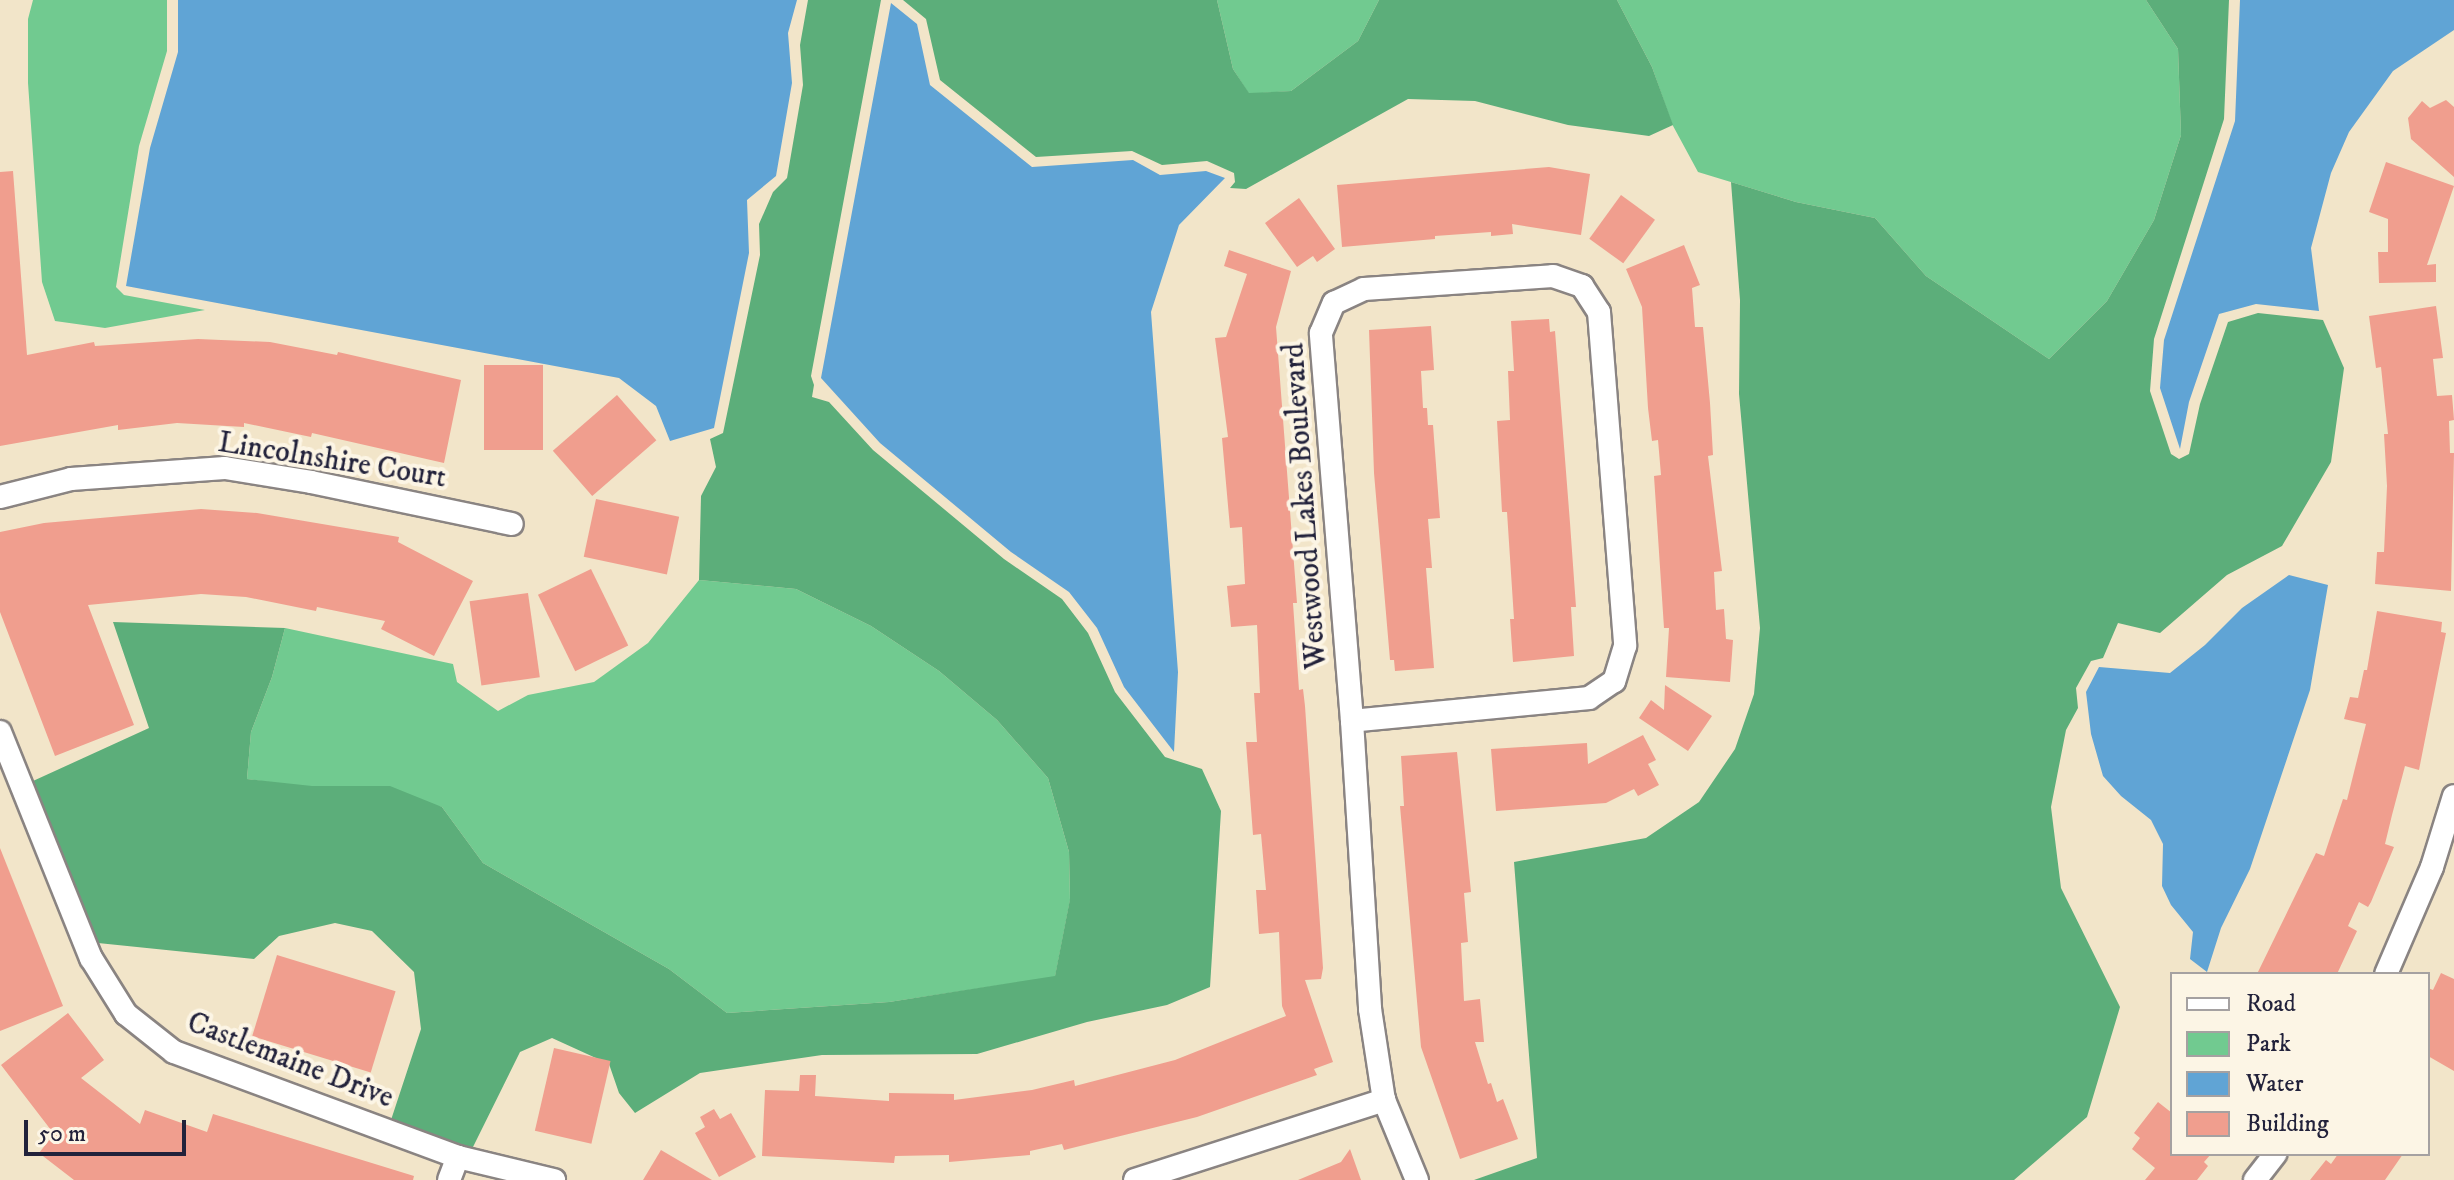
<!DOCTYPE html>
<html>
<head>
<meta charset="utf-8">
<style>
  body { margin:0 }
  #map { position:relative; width:2454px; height:1180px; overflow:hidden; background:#f2e5c9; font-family:"IM FELL DW Pica",serif }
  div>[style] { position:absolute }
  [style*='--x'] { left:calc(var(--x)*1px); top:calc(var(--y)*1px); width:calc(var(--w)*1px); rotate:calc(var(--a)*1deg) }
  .green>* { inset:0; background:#71ca90 }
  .forest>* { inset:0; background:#5cae7a }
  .water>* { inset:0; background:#60a4d5 }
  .building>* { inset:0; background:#f09e8e; transform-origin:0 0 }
  .roads { filter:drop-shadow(2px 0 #8a8482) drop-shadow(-2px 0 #8a8482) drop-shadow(0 2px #8a8482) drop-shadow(0 -2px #8a8482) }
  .minor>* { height:22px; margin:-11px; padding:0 11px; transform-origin:11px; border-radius:11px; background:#fff }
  span { translate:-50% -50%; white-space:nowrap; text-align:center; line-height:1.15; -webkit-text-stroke:8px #fcf5e5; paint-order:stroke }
  .street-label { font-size:30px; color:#22223b }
  .legend { position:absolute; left:2170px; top:972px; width:260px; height:184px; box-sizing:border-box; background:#fcf5e5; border:2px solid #a5a1a1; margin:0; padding:10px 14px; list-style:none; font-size:24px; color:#22223b }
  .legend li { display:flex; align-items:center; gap:16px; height:40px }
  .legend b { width:40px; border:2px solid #a5a1a1 }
  .scale { position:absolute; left:24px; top:1120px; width:162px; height:36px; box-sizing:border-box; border:4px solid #22223b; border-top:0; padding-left:10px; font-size:24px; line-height:28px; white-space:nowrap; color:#22223b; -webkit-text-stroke:6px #fcf5e5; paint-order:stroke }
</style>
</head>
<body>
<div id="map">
  <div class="green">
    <i style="clip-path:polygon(33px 0,167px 0,167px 51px,139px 146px,116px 287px,124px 295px,205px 310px,105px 328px,55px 321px,42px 282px,28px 83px,28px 19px)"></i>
    <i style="clip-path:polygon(1217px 0,1379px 0,1358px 41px,1291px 91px,1249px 94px,1233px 69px)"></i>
    <i style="clip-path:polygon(1617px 0,2146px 0,2178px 49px,2181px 135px,2154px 220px,2107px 301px,2049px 359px,1926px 276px,1875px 218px,1796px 202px,1698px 172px,1672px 124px,1652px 67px)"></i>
    <i style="clip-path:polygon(699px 580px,796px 589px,871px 626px,939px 671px,997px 720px,1048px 778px,1069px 852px,1070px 900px,1055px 977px,889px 1002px,727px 1013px,669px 969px,483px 863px,442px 807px,247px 779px,251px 732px,272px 677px,285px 628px,453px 664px,457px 682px,498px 711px,528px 695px,594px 682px,648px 643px)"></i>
  </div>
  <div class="forest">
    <i style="clip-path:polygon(808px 0,881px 0,811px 376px,814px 385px,812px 397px,829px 402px,873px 450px,1004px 559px,1062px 599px,1088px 633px,1115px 692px,1165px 757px,1202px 769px,1221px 811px,1210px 987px,1167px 1005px,1087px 1022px,977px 1054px,822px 1055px,700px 1073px,635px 1113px,619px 1093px,609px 1064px,552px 1038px,520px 1052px,472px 1149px,462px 1146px,391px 1120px,421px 1029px,414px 972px,372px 931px,335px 923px,279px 936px,254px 959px,98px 943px,33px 781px,149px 728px,113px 622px,285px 628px,272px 677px,251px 732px,247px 779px,312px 786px,390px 786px,442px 807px,483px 863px,669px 969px,727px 1013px,889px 1002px,1055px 976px,1070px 899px,1069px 852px,1048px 778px,997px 720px,939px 671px,871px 626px,796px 589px,699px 580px,701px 496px,716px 467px,710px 439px,723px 433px,760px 255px,759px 224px,773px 192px,787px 178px,803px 85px,800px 45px)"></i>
    <i style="clip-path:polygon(903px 0,1217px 0,1233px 69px,1249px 93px,1291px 91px,1358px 41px,1379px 0,1617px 0,1652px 67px,1673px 125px,1649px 136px,1568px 125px,1475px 101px,1408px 99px,1246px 189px,1230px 188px,1235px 182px,1234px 173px,1207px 161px,1162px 165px,1132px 151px,1036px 157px,940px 80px,926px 19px)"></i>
    <i style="clip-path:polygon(2146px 0,2229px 0,2224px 119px,2154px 339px,2150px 391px,2171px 454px,2179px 459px,2189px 454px,2200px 404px,2228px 322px,2258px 313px,2323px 320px,2344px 368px,2331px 462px,2282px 546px,2227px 575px,2160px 633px,2118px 623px,2103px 658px,2091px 661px,2076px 688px,2078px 708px,2066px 730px,2051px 807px,2061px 888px,2120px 1007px,2087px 1117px,2014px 1180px,1474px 1180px,1537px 1158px,1514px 862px,1646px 838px,1699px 802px,1735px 749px,1754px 694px,1760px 628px,1739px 394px,1740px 300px,1731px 182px,1796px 202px,1875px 218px,1926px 276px,2049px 359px,2107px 301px,2154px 220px,2181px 135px,2178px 49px)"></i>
  </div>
  <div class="water">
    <i style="clip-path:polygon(178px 0,797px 0,788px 33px,792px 83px,776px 176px,747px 200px,749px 253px,714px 428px,670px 441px,656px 406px,619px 378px,126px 286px,150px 148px,178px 52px)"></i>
    <i style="clip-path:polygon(2240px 0,2454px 0,2454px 30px,2393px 71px,2349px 132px,2331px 173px,2311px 248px,2319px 311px,2256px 304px,2219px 314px,2189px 402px,2180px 449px,2160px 388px,2164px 340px,2235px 121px)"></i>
    <i style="clip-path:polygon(891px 3px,917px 24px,930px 85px,1032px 167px,1133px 160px,1160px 175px,1206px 171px,1225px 178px,1179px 225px,1151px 312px,1178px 672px,1174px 752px,1124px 687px,1097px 628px,1069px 592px,1011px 552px,880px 443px,821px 378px)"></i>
    <i style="clip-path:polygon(2289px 575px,2328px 585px,2310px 690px,2250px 869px,2221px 928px,2207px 972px,2190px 959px,2193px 932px,2171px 905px,2162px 886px,2163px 844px,2151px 820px,2121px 796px,2103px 776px,2091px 734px,2086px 692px,2099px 667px,2170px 673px,2205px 645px,2242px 608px)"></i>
  </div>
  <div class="building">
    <i style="clip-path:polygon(2446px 100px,2454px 107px,2454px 177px,2411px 139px,2408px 118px,2422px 101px,2430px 108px)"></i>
    <i style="clip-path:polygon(2386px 162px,2454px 186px,2427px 265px,2436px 264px,2436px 282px,2379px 283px,2378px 252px,2388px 252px,2388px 219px,2369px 212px)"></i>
    <i style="clip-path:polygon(1549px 167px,1590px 174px,1581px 235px,1512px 224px,1513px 234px,1491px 236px,1491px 232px,1435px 236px,1435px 239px,1342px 247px,1337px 185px)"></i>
    <i style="clip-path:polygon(13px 171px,27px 355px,94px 342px,95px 346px,198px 339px,270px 342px,337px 355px,338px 352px,461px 380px,444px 463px,312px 433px,311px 437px,244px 423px,244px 427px,177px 423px,118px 430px,118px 425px,0 446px,0 172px)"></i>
    <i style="left:1621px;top:195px;width:42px;height:54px;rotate:36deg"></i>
    <i style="clip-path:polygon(1299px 198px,1335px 249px,1317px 262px,1313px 256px,1297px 267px,1265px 223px)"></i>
    <i style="clip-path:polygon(1684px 245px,1700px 285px,1692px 288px,1695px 327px,1703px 327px,1710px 403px,1713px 455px,1708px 456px,1722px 571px,1714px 572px,1716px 610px,1724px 609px,1726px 639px,1733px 640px,1730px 682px,1666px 677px,1669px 628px,1664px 628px,1654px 476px,1661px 475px,1658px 440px,1652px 441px,1648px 408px,1642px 307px,1626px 269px)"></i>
    <i style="clip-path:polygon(1229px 250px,1291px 271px,1276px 327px,1297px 603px,1293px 603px,1299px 690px,1303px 689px,1305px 706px,1323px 968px,1321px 979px,1305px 980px,1333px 1062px,1314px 1069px,1317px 1075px,1197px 1117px,1064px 1150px,1062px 1144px,1030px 1151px,1030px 1155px,949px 1162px,949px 1155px,895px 1156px,894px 1163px,762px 1156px,765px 1090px,799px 1091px,800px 1075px,816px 1075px,815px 1096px,889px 1101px,889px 1093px,954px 1094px,954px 1100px,1032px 1090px,1074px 1080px,1075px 1086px,1175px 1060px,1286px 1016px,1282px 1006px,1279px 932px,1259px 934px,1256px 890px,1266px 890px,1261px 834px,1253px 835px,1246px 742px,1257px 742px,1254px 693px,1260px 693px,1257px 625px,1231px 627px,1227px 586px,1245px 584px,1242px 527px,1230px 528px,1222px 438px,1228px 437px,1215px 338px,1226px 337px,1247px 274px,1224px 266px)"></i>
    <i style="clip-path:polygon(2436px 306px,2443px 358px,2433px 359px,2437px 396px,2452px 395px,2454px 420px,2449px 421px,2450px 453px,2454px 453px,2451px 591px,2375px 584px,2377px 552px,2384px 552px,2387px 486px,2384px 434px,2388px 434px,2381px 367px,2376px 368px,2369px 316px)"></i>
    <i style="clip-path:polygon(1549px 319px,1550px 332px,1555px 331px,1570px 523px,1576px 607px,1571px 607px,1574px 656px,1513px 662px,1510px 619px,1514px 619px,1507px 512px,1502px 512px,1497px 421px,1510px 420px,1508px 371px,1514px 371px,1511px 321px)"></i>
    <i style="clip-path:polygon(1431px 326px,1434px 370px,1421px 371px,1423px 408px,1427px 408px,1428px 425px,1433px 425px,1440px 518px,1428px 519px,1432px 568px,1426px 568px,1434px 668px,1395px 671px,1394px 660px,1390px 660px,1374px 473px,1369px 330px)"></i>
    <i style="left:484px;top:365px;width:59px;height:85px"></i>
    <i style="left:617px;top:395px;width:60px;height:85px;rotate:49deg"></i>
    <i style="left:596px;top:499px;width:85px;height:59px;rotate:12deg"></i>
    <i style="clip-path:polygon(201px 509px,257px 513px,399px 537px,398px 542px,473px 581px,434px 656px,381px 629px,385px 621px,317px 607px,316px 611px,246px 597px,201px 594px,88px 605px,134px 725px,55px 756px,0 612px,0 532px,44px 523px)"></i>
    <i style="left:591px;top:569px;width:85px;height:59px;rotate:64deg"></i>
    <i style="left:528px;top:593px;width:85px;height:59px;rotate:82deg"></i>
    <i style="clip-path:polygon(2377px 611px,2442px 622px,2441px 632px,2446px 633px,2419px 770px,2405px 766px,2392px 815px,2385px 844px,2394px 847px,2371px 902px,2368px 907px,2359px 902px,2348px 926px,2357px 931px,2337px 974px,2257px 974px,2316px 853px,2324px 856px,2343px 799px,2347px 800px,2366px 724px,2344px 719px,2350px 697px,2358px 698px,2364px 670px,2367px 670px)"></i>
    <i style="clip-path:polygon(1665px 685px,1712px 716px,1688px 751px,1639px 718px,1651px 700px,1664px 710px)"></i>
    <i style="clip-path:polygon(1643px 735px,1656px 760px,1648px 764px,1659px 785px,1638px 796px,1634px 789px,1606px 803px,1496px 811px,1491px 749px,1587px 743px,1588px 764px)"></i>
    <i style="clip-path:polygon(1457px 752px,1471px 892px,1464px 893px,1468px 942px,1461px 943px,1464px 1001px,1480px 999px,1484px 1042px,1475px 1042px,1488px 1084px,1491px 1083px,1497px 1102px,1503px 1099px,1518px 1139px,1460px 1159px,1421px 1047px,1400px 806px,1404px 806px,1401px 756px)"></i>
    <i style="clip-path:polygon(0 848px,63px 1006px,0 1031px)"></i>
    <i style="left:277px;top:955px;width:124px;height:85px;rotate:17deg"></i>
    <i style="clip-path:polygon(2441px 973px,2454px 979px,2454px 1071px,2428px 1056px,2428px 988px,2433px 990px)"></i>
    <i style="clip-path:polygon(68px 1013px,104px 1060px,81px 1078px,140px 1124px,145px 1110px,207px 1132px,213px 1114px,414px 1176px,413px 1180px,74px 1180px,39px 1153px,54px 1134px,1px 1065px)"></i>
    <i style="left:554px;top:1048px;width:58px;height:85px;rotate:13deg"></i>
    <i style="clip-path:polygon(2158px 1102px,2172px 1113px,2172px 1154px,2211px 1154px,2204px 1162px,2208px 1166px,2197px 1180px,2145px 1180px,2155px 1168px,2132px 1149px,2140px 1138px,2134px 1133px)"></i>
    <i style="clip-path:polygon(714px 1109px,720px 1119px,731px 1113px,756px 1157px,719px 1177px,695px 1133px,705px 1127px,700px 1117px)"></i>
    <i style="clip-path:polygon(1350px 1149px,1361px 1180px,1298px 1180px,1341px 1162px)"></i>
    <i style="clip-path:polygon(661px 1150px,712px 1180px,643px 1180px)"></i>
    <i style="clip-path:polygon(2338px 1154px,2403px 1154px,2385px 1180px,2310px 1180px,2326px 1160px,2331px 1164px)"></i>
  </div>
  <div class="roads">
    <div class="minor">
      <i style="--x:1553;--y:276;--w:31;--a:19"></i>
      <i style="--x:1582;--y:286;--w:31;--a:57"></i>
      <i style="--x:1599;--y:312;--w:335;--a:85.5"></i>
      <i style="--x:1625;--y:646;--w:37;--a:107"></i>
      <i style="--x:1614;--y:681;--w:30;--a:146"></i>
      <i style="--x:1589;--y:698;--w:238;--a:174.5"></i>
      <i style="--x:1352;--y:721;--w:389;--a:-94.6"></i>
      <i style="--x:1321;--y:333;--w:33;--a:-67"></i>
      <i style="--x:1334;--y:303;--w:33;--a:-25"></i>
      <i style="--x:1364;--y:289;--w:189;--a:-3.9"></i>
      <i style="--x:0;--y:497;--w:73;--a:-14.2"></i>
      <i style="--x:71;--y:479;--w:154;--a:-4.1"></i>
      <i style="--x:225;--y:468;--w:87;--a:9.2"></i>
      <i style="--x:311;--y:482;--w:205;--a:11.8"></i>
      <i style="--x:1352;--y:721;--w:289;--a:86.4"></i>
      <i style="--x:1370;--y:1009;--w:92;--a:81.3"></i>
      <i style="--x:1384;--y:1100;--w:87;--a:67.6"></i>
      <i style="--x:0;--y:732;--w:244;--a:68.1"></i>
      <i style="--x:91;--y:958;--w:66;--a:58"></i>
      <i style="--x:126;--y:1014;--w:61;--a:38.4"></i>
      <i style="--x:174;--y:1052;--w:303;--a:20.3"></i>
      <i style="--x:458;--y:1157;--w:99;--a:13.5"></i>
      <i style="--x:2386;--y:974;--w:116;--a:-66.7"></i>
      <i style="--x:2432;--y:867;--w:74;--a:-72.8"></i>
      <i style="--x:449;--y:1180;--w:25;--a:-69"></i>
      <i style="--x:1135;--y:1180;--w:262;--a:-17.8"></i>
      <i style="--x:2255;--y:1180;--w:33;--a:-52"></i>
    </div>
  </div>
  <div class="street-label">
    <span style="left:332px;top:461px;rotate:9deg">Lincolnshire Court</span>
    <span style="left:1306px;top:506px;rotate:-94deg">Westwood Lakes Boulevard</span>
    <span style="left:290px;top:1061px;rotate:21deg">Castlemaine Drive</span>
  </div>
  <ul class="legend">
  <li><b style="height:10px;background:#fff"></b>Road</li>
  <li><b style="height:22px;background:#71ca90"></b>Park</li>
  <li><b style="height:22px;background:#60a4d5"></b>Water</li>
  <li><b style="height:22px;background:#f09e8e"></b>Building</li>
  </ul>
  <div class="scale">50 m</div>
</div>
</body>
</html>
